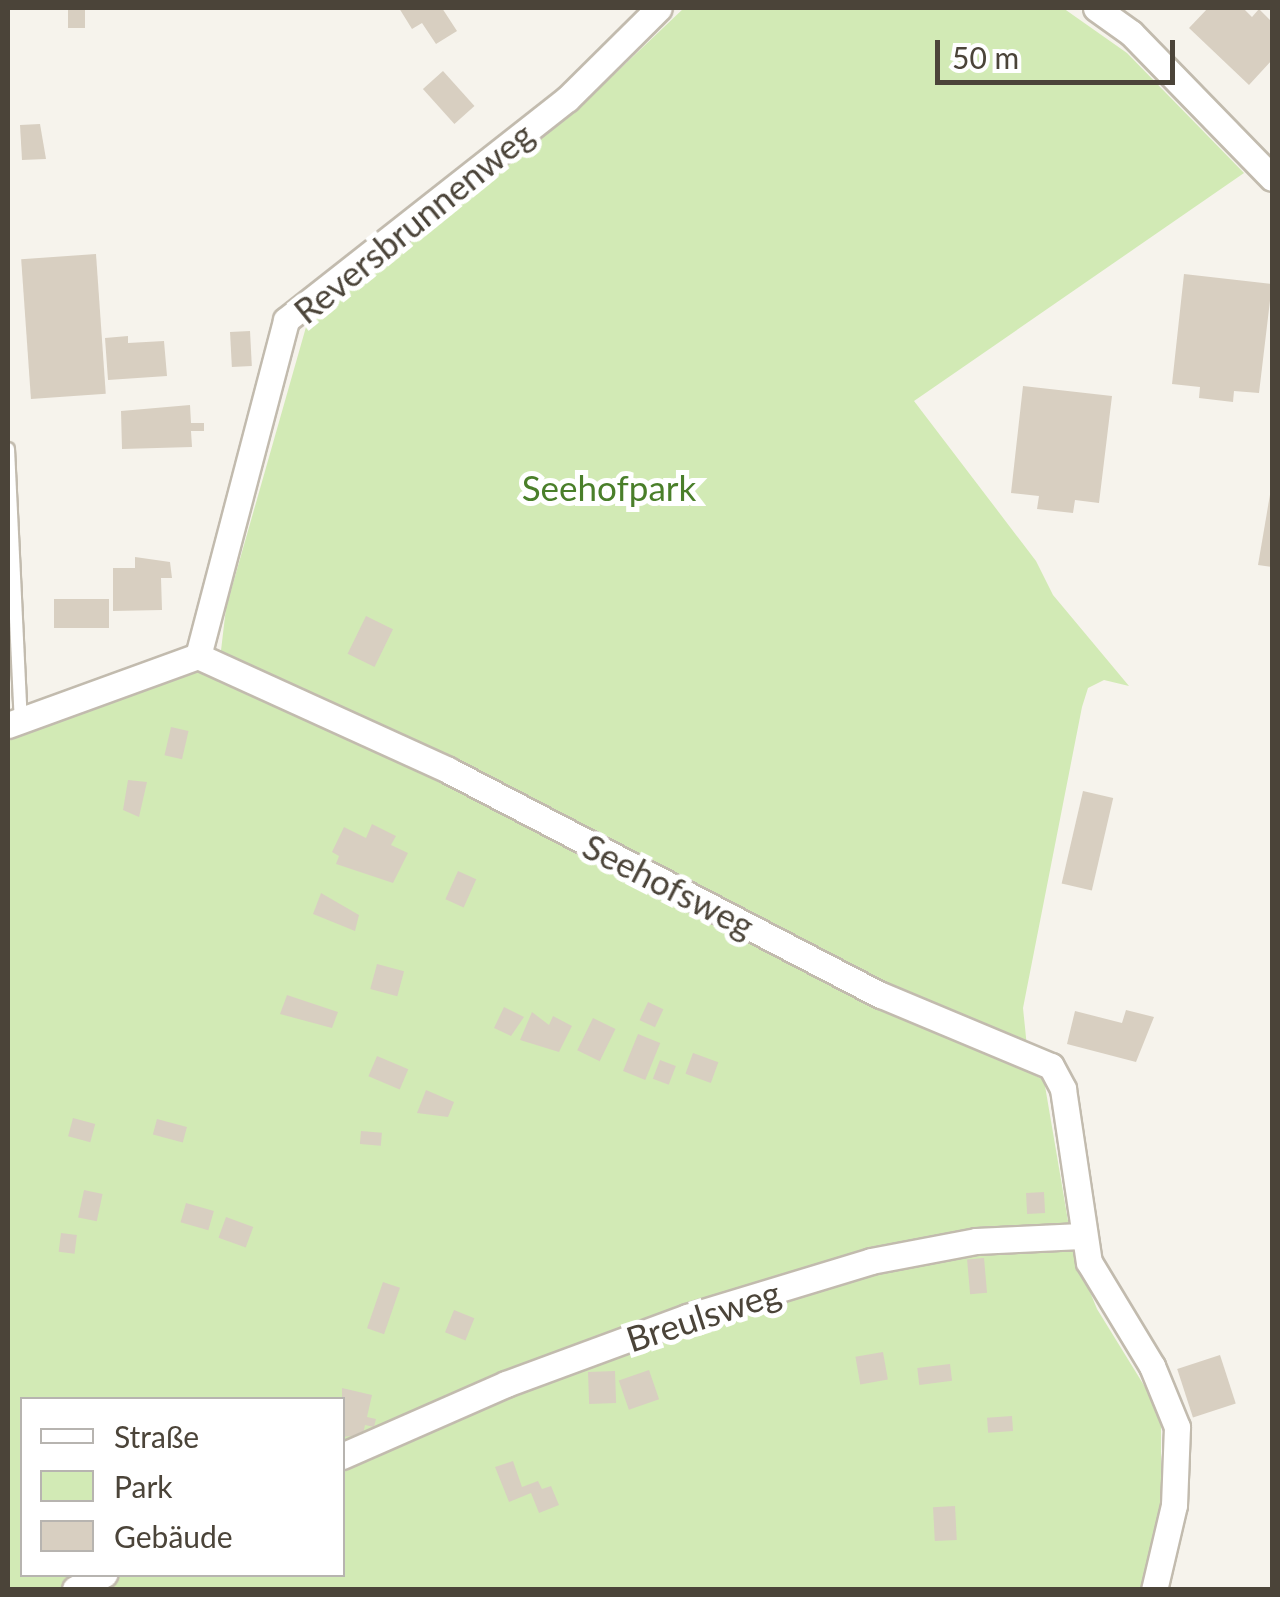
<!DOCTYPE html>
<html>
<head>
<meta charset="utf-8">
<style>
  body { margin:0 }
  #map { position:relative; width:1280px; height:1597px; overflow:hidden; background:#f6f3ec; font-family:Lato,sans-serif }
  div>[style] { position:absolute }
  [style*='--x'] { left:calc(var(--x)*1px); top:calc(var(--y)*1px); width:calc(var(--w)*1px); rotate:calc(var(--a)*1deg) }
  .green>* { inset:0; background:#d2eab5 }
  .building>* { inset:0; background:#d8cfc1; transform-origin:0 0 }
  .roads { filter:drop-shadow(2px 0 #c2bbae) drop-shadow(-2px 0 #c2bbae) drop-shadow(0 2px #c2bbae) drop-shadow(0 -2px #c2bbae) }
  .lane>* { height:12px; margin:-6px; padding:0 6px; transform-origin:6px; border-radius:6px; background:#fff }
  .street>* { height:25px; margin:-12.5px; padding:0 12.5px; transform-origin:12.5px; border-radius:12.5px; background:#fff }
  span { translate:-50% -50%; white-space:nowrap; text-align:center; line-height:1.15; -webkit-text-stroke:10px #fff; paint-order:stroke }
  .street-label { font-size:35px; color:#4b4439 }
  .park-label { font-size:35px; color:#4a7f2a }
  .frame { position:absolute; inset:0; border:10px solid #4b4439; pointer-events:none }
  .legend { position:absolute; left:20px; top:1397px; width:325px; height:180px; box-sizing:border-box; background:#fff; border:2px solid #b7b4b0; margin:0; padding:12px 18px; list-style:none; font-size:30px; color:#4b4439 }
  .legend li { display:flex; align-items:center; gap:20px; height:50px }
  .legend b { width:50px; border:2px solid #b7b4b0 }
  .scale { position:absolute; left:935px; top:40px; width:240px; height:45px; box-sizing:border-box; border:5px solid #4b4439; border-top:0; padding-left:12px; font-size:30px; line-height:35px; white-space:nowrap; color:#4b4439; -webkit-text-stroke:8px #fff; paint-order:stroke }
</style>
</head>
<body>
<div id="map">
  <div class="green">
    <i style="clip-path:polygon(684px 8px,1063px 8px,1127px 53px,1244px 173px,914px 401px,1036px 561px,1053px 595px,1129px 686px,1104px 680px,1088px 688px,1082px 707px,1023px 1008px,1027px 1047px,846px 970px,220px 659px,226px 608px,308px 320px,580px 107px)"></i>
    <i style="clip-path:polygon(evenodd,205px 667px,1044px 1080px,1073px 1250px,1097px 1309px,1161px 1413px,1161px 1506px,1142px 1589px,8px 1589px,8px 735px,205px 667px,22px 1400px,342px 1400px,342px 1574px,22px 1574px,22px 1400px)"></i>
  </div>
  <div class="building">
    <i style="left:68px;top:8px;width:17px;height:20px"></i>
    <i style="clip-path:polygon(399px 8px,442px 8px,457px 31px,436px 44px,422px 23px,412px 29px)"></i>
    <i style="clip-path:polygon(1208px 8px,1243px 8px,1252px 17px,1259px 9px,1272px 22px,1272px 60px,1249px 85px,1189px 28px)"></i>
    <i style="left:443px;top:71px;width:47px;height:27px;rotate:48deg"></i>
    <i style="clip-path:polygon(40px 124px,46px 159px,22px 160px,20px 125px)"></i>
    <i style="left:96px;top:254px;width:140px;height:75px;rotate:86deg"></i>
    <i style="clip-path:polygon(1184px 274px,1272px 284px,1259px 393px,1234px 391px,1233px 402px,1199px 398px,1200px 387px,1172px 384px)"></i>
    <i style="left:250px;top:331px;width:35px;height:20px;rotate:87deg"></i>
    <i style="clip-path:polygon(128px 336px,128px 343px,164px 341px,167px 376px,108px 380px,105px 338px)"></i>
    <i style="clip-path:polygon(1023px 386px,1112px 396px,1099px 503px,1075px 500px,1073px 513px,1037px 509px,1039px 496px,1011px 493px)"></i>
    <i style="clip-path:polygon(190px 405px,191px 423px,204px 423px,204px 431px,191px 431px,192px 447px,122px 449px,121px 411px)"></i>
    <i style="clip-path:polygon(1272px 483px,1272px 567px,1258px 565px)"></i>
    <i style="clip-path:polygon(135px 557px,170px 562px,172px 578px,161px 578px,162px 610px,113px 611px,113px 568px,135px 568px)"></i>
    <i style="left:109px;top:599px;width:29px;height:55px;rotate:90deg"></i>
    <i style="left:366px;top:616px;width:30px;height:42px;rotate:26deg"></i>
    <i style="left:171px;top:727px;width:18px;height:29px;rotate:13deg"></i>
    <i style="clip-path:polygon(128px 780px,147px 782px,139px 817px,123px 810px)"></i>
    <i style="left:1083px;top:791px;width:31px;height:95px;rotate:13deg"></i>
    <i style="clip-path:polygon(372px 824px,396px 836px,391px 845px,408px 853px,393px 883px,336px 864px,339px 856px,332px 852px,344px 827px,366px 838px)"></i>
    <i style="left:458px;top:871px;width:20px;height:31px;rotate:24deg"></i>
    <i style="clip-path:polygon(321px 893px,359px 915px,355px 931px,313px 914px)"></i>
    <i style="left:377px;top:964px;width:28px;height:26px;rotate:15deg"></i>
    <i style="clip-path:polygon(287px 995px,338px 1012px,332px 1028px,280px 1014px)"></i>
    <i style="left:648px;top:1002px;width:17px;height:20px;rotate:25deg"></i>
    <i style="clip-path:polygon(504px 1007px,524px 1017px,511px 1036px,494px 1028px)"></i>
    <i style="clip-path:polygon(1126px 1010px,1154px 1017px,1136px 1062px,1067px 1044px,1075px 1011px,1122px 1023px)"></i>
    <i style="clip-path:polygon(532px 1012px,549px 1025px,553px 1016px,572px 1026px,559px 1052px,520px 1040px)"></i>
    <i style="left:593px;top:1018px;width:25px;height:36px;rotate:26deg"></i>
    <i style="left:638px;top:1034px;width:24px;height:40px;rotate:22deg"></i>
    <i style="left:693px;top:1053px;width:27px;height:22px;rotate:20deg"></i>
    <i style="left:377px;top:1056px;width:34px;height:22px;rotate:23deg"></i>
    <i style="left:660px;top:1060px;width:17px;height:20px;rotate:21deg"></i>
    <i style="clip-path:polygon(426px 1090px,454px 1102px,448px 1117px,417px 1113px)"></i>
    <i style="left:73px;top:1118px;width:23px;height:19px;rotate:15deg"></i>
    <i style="left:157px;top:1119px;width:31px;height:16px;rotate:15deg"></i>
    <i style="left:361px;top:1131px;width:21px;height:13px;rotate:5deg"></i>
    <i style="left:84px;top:1190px;width:19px;height:28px;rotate:12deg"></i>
    <i style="left:1044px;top:1192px;width:21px;height:18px;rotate:87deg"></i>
    <i style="left:186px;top:1203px;width:29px;height:20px;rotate:16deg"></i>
    <i style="left:226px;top:1217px;width:29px;height:22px;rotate:20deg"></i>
    <i style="left:61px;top:1233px;width:16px;height:19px;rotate:7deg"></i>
    <i style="left:984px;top:1258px;width:35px;height:17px;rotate:85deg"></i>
    <i style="left:383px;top:1282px;width:18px;height:49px;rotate:19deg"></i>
    <i style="left:454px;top:1310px;width:22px;height:24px;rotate:22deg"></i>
    <i style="left:883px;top:1352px;width:28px;height:28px;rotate:80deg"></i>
    <i style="left:1220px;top:1355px;width:51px;height:45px;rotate:72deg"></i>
    <i style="left:950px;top:1364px;width:17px;height:33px;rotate:83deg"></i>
    <i style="left:649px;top:1370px;width:31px;height:32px;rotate:71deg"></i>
    <i style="left:615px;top:1371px;width:32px;height:27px;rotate:88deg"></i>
    <i style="clip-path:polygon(342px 1388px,372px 1395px,367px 1417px,376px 1419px,374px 1427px,365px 1425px,363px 1435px,342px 1437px)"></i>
    <i style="left:1012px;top:1416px;width:15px;height:25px;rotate:86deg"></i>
    <i style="clip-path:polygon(513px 1461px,522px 1487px,538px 1481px,542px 1489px,551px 1486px,559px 1505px,539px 1513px,531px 1493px,509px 1502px,495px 1467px)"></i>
    <i style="left:955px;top:1506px;width:34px;height:22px;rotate:87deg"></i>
  </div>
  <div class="roads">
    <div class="lane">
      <i style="--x:8;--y:449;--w:271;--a:87.3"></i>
    </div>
    <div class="street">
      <i style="--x:1096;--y:8;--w:43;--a:35.5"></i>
      <i style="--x:1131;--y:33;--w:202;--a:45.8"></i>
      <i style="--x:198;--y:656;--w:275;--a:24.5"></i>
      <i style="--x:448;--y:770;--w:488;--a:27.5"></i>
      <i style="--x:881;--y:995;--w:184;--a:22.7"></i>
      <i style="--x:1051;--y:1066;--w:26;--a:62"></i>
      <i style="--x:1063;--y:1089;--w:175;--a:81.5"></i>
      <i style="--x:1089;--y:1262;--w:122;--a:58.8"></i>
      <i style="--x:1152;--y:1366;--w:66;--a:67.7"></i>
      <i style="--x:1177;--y:1427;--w:78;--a:92.2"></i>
      <i style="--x:1174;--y:1505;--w:87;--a:103.2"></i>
      <i style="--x:198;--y:656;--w:347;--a:-75.3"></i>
      <i style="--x:286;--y:320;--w:357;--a:-38.2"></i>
      <i style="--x:567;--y:99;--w:129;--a:-44.7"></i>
      <i style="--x:8;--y:725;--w:202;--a:-20"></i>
      <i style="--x:342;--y:1456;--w:179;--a:-23.7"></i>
      <i style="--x:506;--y:1384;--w:193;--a:-20.3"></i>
      <i style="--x:687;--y:1317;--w:192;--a:-16.9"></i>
      <i style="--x:871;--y:1261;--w:107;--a:-10.8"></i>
      <i style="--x:976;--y:1241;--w:105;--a:-2.7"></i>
      <i style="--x:75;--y:1589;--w:33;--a:-27"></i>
    </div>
  </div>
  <div class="street-label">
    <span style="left:413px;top:222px;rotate:-39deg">Reversbrunnenweg</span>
    <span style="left:669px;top:885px;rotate:27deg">Seehofsweg</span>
    <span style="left:703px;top:1315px;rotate:-18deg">Breulsweg</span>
  </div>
  <div class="park-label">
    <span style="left:609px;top:487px">Seehofpark</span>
  </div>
  <div class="frame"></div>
  <ul class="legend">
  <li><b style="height:12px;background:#fff"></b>Straße</li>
  <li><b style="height:28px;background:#d2eab5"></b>Park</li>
  <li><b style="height:28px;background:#d8cfc1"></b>Gebäude</li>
  </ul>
  <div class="scale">50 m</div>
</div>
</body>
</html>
